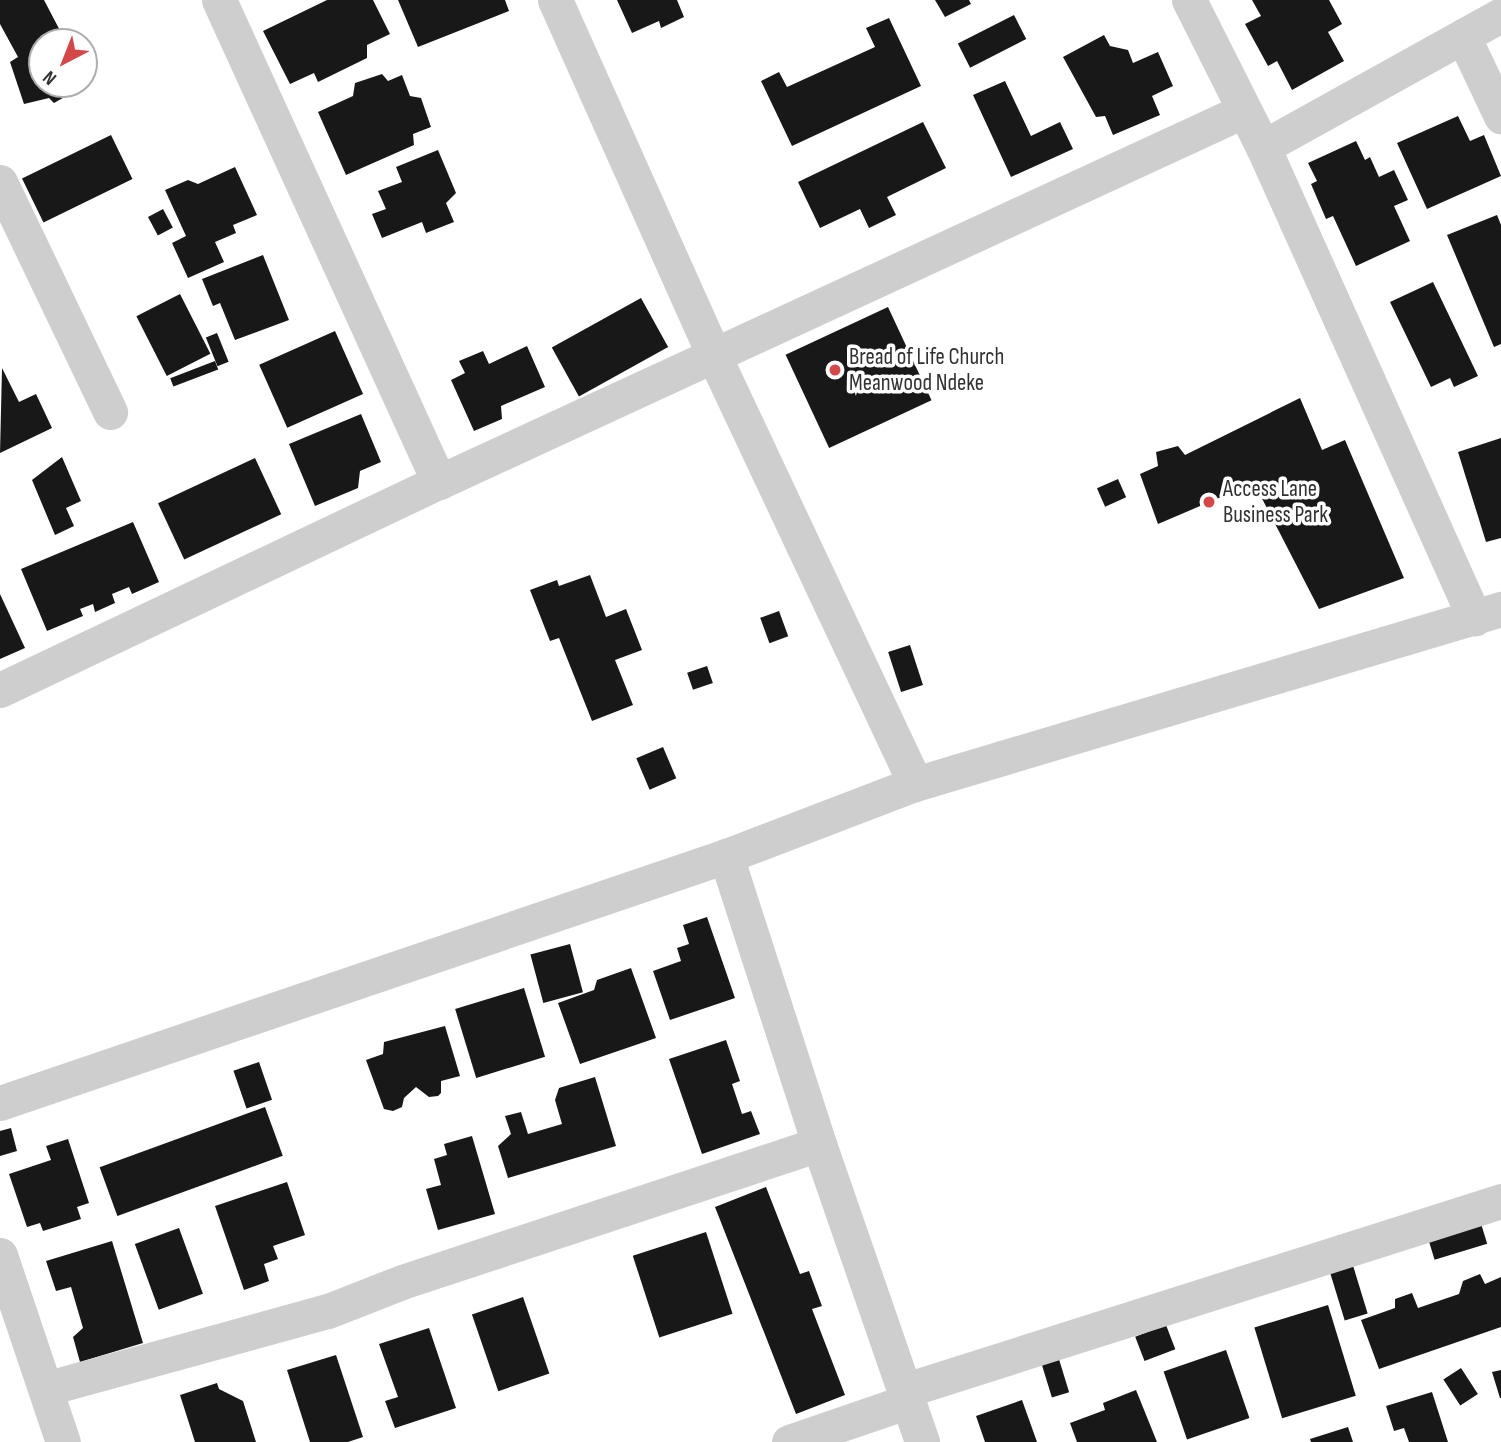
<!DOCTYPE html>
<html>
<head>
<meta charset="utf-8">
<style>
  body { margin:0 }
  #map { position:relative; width:1501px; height:1442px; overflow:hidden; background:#fff; font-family:"Sofia Sans Condensed",sans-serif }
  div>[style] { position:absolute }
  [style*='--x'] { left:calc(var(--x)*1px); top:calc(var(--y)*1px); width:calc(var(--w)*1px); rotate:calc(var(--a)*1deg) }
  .building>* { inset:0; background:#181818; transform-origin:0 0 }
  .minor>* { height:35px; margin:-17.5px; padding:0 17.5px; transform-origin:17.5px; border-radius:17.5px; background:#cecece }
  .dots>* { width:19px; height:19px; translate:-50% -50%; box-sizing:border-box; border:4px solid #fff; border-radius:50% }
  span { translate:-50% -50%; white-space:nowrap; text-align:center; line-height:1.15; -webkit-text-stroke:7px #fff; paint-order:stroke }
  .poi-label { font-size:23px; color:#313131 }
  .left { translate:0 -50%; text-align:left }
  .north { position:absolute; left:28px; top:28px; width:70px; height:70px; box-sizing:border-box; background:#fff; border:2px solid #adadad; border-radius:50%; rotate:222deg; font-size:19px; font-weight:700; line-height:28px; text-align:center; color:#313131 }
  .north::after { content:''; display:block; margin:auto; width:24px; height:32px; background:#d4484a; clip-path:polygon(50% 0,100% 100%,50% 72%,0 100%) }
</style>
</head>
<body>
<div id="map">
  <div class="building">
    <i style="clip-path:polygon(0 0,44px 0,66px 42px,42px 42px,42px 84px,67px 84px,75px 91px,54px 103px,49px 98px,24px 104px,10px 62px,18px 57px,0 24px)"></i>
    <i style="clip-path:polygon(327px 0,373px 0,390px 34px,367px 45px,367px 58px,318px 82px,314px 73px,290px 84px,263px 31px)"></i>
    <i style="clip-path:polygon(398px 0,505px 0,509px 11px,418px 47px)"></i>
    <i style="clip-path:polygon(617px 0,677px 0,684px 17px,661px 28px,659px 21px,632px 33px)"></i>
    <i style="clip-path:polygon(935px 0,969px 0,971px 4px,945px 17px)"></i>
    <i style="clip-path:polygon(1252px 0,1329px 0,1342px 24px,1328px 32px,1344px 61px,1292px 90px,1277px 61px,1268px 66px,1245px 24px,1261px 16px)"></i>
    <i style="left:1014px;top:15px;width:27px;height:63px;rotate:63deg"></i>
    <i style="clip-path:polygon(889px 18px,921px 86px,792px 146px,761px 81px,779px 72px,787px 87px,875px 47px,866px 28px)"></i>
    <i style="clip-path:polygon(1104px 35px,1110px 46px,1128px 50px,1133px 63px,1158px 52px,1173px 86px,1152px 96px,1160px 115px,1113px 135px,1105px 116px,1096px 117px,1063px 57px)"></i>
    <i style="clip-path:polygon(382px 74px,388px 81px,402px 75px,410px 96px,421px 98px,431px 127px,413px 134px,414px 145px,346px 175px,318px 112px,353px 96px,355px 83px)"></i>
    <i style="clip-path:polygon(1005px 81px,1031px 136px,1060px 122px,1073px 149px,1011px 177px,973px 95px)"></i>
    <i style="clip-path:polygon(1458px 116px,1470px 141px,1484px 135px,1501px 176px,1427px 209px,1397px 143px)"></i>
    <i style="clip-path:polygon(923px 122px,946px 168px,887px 197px,896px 215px,869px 228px,860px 209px,820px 228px,798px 182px)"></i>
    <i style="left:111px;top:135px;width:49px;height:99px;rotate:64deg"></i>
    <i style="clip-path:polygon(1356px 141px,1365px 160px,1370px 157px,1379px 177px,1394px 170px,1408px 200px,1394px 206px,1410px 241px,1356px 266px,1333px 216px,1326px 219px,1311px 184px,1317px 181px,1308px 163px)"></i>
    <i style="clip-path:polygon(438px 150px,456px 193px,446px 203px,454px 222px,426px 233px,422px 222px,382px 238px,372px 214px,386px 209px,378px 191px,402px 182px,396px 167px)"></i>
    <i style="clip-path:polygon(235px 167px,257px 215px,233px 225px,236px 233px,215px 242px,224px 262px,188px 278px,172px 243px,186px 236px,165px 190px,188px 180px,198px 184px)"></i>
    <i style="left:163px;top:209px;width:21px;height:17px;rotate:62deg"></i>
    <i style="clip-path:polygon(1497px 215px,1501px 225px,1501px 344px,1494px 347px,1447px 235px)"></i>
    <i style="clip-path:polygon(263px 255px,289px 320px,235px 340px,220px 303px,213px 306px,202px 279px)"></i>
    <i style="clip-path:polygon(1433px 282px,1478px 376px,1454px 387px,1450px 378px,1431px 387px,1390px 302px)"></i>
    <i style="left:180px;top:294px;width:67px;height:49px;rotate:63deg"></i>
    <i style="left:641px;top:298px;width:56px;height:102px;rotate:61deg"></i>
    <i style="left:888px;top:307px;width:103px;height:113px;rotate:65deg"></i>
    <i style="left:335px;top:331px;width:69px;height:83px;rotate:66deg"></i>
    <i style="left:217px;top:333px;width:31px;height:12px;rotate:68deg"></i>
    <i style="clip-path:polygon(527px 346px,545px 387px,501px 406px,502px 419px,474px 431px,451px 380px,465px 373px,459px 361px,483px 351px,489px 364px)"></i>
    <i style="left:215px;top:361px;width:9px;height:48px;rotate:69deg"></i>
    <i style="clip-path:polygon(2px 368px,19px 402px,36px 394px,52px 428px,0 453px)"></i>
    <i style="clip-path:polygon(1300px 398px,1322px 450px,1345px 440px,1404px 578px,1319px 609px,1254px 483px,1158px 524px,1140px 474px,1158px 466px,1156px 452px,1178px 446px,1185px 455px)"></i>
    <i style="clip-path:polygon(361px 414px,381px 462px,360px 471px,358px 488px,315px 506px,289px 444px)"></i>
    <i style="clip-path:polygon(1501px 438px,1501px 538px,1486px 542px,1458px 452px)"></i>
    <i style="clip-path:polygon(62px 457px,81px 501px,66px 508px,74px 526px,55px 535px,32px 480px)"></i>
    <i style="left:255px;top:458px;width:62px;height:107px;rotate:65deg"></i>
    <i style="left:1118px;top:479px;width:20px;height:23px;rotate:66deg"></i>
    <i style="clip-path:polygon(133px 522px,159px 582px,132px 594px,129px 587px,112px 594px,115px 603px,95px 612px,93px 604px,80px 609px,83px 616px,47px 631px,21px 569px)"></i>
    <i style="clip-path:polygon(590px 575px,606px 617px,626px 609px,642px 650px,615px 660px,633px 705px,592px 721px,559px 638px,550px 641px,530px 590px,557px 580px,559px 586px)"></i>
    <i style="clip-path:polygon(0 594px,25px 648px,0 659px)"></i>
    <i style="left:779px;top:611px;width:27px;height:20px;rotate:70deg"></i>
    <i style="left:910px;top:645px;width:42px;height:23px;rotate:72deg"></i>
    <i style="left:707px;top:666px;width:18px;height:21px;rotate:71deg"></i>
    <i style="left:663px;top:747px;width:34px;height:29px;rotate:67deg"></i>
    <i style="clip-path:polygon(707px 917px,735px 998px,670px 1020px,653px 971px,681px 961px,677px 948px,689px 944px,683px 925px)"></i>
    <i style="left:570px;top:944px;width:50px;height:41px;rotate:75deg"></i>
    <i style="clip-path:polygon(631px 968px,656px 1038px,580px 1064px,558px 1003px,594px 990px,597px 980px)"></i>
    <i style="left:524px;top:988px;width:72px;height:72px;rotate:73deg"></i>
    <i style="clip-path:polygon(445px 1026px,460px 1076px,441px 1081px,441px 1093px,438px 1096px,429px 1097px,416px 1087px,404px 1098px,402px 1107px,393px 1111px,384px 1109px,366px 1060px,383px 1054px,384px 1042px)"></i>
    <i style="clip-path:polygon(726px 1040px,740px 1081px,732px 1084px,742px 1114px,751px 1111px,760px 1134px,702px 1154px,669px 1059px)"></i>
    <i style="left:259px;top:1062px;width:40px;height:27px;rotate:71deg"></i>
    <i style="clip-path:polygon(595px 1077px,616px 1146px,508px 1178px,498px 1146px,511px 1134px,505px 1116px,521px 1112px,528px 1134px,562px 1124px,555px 1100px,559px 1088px)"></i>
    <i style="left:265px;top:1107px;width:52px;height:176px;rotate:70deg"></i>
    <i style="clip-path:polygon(11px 1128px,17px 1151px,0 1156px,0 1131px)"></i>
    <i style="clip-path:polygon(472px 1136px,495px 1214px,438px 1230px,426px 1189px,441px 1185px,434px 1159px,447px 1155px,444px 1144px)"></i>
    <i style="clip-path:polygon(68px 1139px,89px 1203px,77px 1207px,81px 1219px,43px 1231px,40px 1223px,27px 1227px,9px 1174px,51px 1160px,46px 1146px)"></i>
    <i style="clip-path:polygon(287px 1182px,305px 1235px,273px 1246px,278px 1259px,264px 1264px,269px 1281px,244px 1290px,215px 1206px)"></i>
    <i style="clip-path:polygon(766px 1187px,800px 1274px,809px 1271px,822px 1306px,812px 1309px,845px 1395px,796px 1414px,715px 1207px)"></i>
    <i style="left:1479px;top:1217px;width:28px;height:55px;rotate:73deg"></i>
    <i style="left:179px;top:1228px;width:70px;height:47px;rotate:70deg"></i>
    <i style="left:706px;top:1232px;width:86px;height:77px;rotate:72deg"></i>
    <i style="clip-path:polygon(112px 1241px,143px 1343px,80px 1362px,73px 1337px,83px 1328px,71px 1287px,56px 1291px,46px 1261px)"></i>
    <i style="left:1351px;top:1259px;width:57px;height:24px;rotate:73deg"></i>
    <i style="clip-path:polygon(1480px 1274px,1485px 1284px,1501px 1277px,1501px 1327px,1379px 1369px,1361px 1320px,1395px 1308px,1395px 1299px,1412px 1293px,1418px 1308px,1459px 1294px,1463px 1281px)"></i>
    <i style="left:523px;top:1297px;width:81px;height:54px;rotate:71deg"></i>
    <i style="left:1328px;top:1305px;width:95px;height:77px;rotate:73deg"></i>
    <i style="left:1166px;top:1325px;width:26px;height:33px;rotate:69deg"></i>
    <i style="clip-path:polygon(429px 1328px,456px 1408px,395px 1428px,385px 1401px,398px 1397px,379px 1344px)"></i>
    <i style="left:1226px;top:1350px;width:72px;height:66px;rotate:71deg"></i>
    <i style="clip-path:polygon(336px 1355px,363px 1437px,348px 1442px,310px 1442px,287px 1370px)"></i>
    <i style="left:1058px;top:1356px;width:38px;height:18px;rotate:73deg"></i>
    <i style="left:1461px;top:1368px;width:31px;height:21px;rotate:57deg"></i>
    <i style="clip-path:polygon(1501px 1370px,1501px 1398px,1500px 1398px,1492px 1372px)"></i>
    <i style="clip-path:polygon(217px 1383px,219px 1389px,243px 1401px,256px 1442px,195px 1442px,180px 1395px)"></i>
    <i style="clip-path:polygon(1136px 1390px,1157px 1442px,1077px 1442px,1070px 1423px,1105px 1410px,1103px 1403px)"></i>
    <i style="clip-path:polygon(1432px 1392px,1448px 1442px,1409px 1442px,1404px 1428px,1394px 1431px,1386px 1406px)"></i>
    <i style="clip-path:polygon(1022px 1400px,1037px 1442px,985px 1442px,976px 1416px)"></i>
    <i style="clip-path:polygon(1348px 1427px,1353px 1442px,1311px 1442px,1310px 1439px)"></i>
  </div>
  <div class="minor">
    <i style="--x:219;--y:0;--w:530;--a:65.47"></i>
    <i style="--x:555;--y:0;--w:390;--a:65.9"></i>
    <i style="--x:714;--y:356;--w:473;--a:64.8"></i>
    <i style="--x:1189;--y:0;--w:165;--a:63.3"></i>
    <i style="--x:1263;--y:147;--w:517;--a:65.81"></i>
    <i style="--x:1463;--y:36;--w:89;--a:64.6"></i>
    <i style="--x:1263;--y:147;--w:272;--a:-29"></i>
    <i style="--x:0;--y:182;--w:255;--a:64.4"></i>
    <i style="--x:0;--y:690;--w:486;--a:-25.4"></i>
    <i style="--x:439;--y:482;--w:885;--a:-24.77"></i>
    <i style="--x:726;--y:856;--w:303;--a:72.1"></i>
    <i style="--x:819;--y:1144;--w:315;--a:70.9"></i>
    <i style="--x:0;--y:1103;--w:767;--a:-18.79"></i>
    <i style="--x:726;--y:856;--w:202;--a:-20.9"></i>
    <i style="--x:915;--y:784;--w:612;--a:-16.63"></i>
    <i style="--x:0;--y:1255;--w:197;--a:71.4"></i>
    <i style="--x:48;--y:1388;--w:290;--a:-15.4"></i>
    <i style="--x:328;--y:1311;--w:79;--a:-21.4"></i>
    <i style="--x:402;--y:1282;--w:439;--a:-18.3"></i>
    <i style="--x:906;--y:1390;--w:624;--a:-17.62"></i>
    <i style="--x:789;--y:1442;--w:127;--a:-18.9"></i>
  </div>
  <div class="dots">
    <i style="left:835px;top:370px;background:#d4484a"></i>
    <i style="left:1209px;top:502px;background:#d4484a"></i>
  </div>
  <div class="poi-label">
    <span class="left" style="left:849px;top:370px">Bread of Life Church<br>Meanwood Ndeke</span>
    <span class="left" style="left:1223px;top:502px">Access Lane<br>Business Park</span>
  </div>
  <div class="north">N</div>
</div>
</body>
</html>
